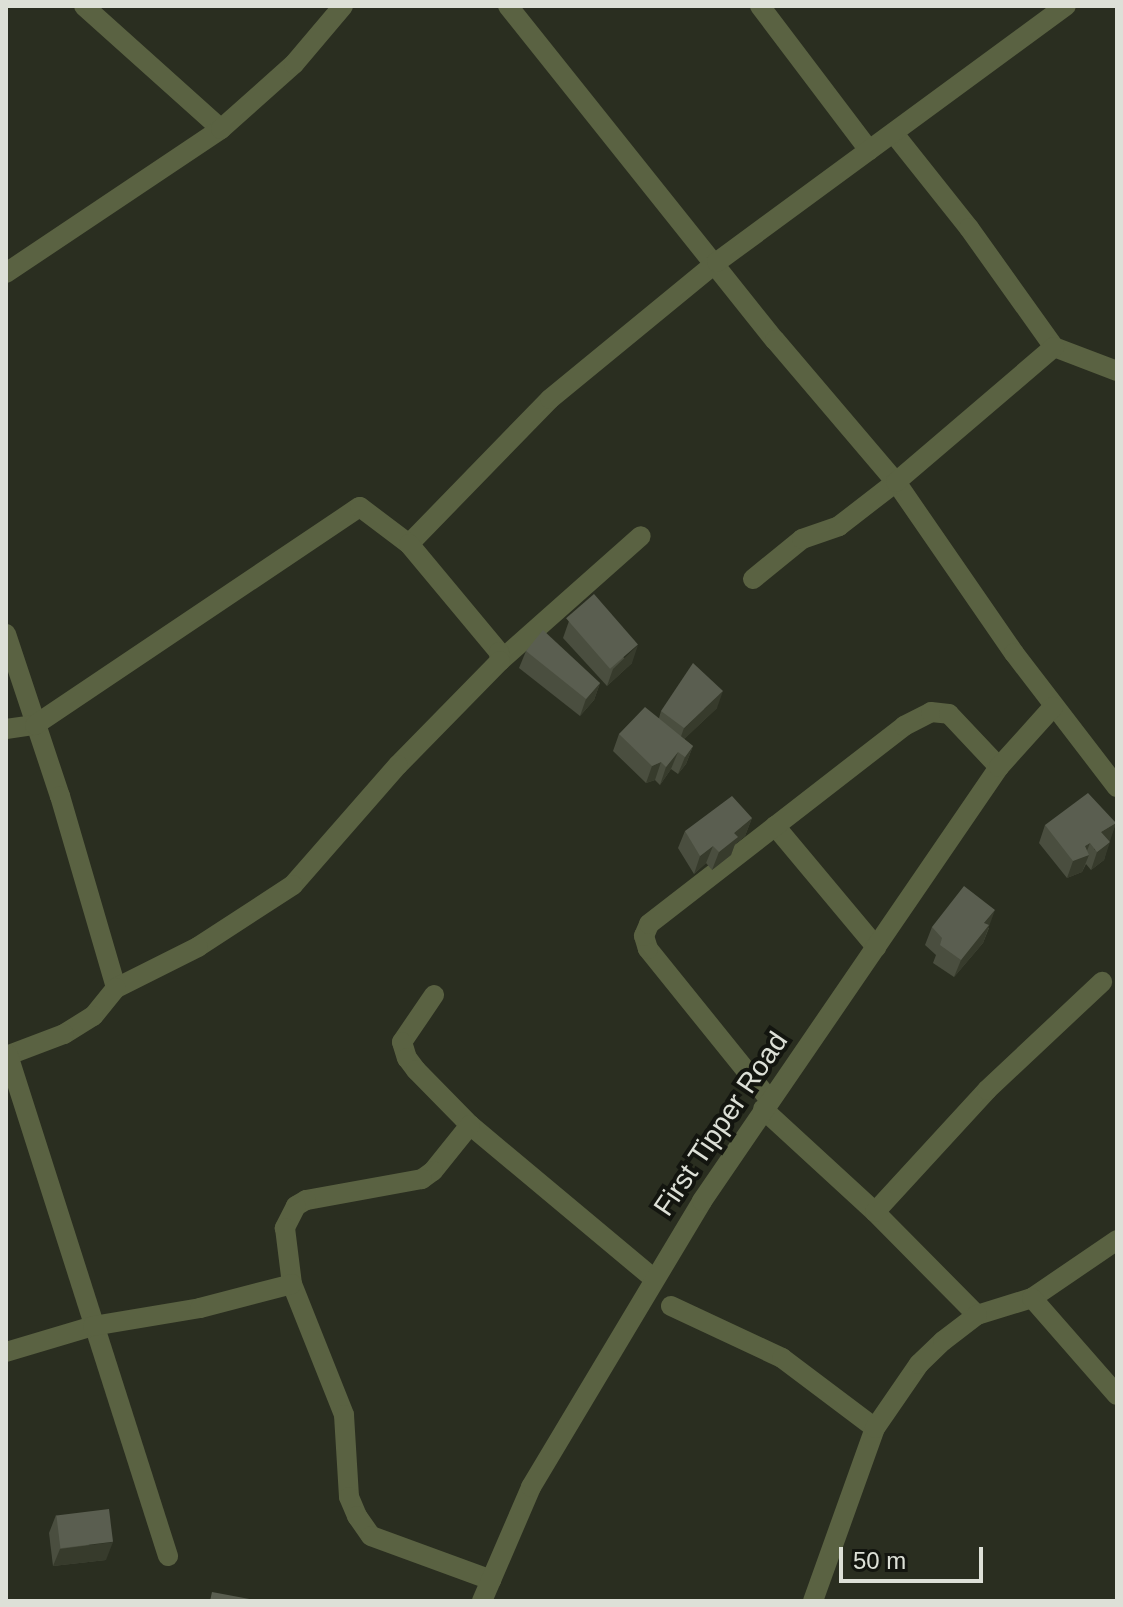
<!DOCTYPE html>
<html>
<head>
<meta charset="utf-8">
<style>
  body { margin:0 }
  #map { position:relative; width:1123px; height:1607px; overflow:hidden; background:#2a2e20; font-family:Helvetica,sans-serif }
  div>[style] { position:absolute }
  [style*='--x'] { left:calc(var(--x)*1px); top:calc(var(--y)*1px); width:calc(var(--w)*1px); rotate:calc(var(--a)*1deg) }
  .minor>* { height:20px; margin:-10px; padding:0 10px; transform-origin:10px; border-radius:10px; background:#5a6242 }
  .wall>* { inset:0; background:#4a4e3f }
  .shaded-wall>* { inset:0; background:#373b2c }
  .building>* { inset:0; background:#5a5e50; transform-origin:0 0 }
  span { translate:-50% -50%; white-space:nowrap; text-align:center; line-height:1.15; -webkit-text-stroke:8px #13150f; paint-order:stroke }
  .street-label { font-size:28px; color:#dde0d7 }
  .frame { position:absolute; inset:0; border:8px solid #dde0d7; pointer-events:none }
  .scale { position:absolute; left:839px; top:1547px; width:144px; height:36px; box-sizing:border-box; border:4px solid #dde0d7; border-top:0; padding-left:10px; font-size:24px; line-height:28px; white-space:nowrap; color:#dde0d7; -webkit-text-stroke:6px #13150f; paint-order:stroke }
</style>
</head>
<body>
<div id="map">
  <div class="minor">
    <i style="--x:84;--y:6;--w:184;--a:41.9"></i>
    <i style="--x:508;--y:6;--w:428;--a:51.4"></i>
    <i style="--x:775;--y:340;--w:187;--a:49.6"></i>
    <i style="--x:896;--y:482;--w:208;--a:55.4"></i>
    <i style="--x:1014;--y:653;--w:169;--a:52.5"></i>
    <i style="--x:760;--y:6;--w:181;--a:52.9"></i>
    <i style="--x:895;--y:135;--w:119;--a:51.5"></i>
    <i style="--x:969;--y:228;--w:146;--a:54.5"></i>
    <i style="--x:1054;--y:347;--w:67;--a:20.9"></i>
    <i style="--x:6;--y:273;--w:259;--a:-33.8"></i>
    <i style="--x:221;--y:129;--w:98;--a:-41.7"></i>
    <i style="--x:294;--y:64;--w:76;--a:-49.8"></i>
    <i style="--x:409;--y:544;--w:202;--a:-45.8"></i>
    <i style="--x:550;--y:399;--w:216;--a:-39.4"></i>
    <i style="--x:717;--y:262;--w:433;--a:-36.3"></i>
    <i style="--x:753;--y:579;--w:63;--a:-39.2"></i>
    <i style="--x:802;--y:539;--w:39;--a:-19"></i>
    <i style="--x:839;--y:526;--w:72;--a:-37.7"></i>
    <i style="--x:896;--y:482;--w:208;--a:-40.5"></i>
    <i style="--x:6;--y:634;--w:171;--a:71.6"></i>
    <i style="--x:60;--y:796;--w:200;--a:73.7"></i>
    <i style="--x:500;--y:661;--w:188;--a:-41.6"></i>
    <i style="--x:6;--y:729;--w:29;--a:-8"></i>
    <i style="--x:35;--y:725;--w:391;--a:-33.9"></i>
    <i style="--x:360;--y:507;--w:61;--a:37.1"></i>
    <i style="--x:409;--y:544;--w:141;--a:50.2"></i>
    <i style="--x:499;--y:652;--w:9;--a:84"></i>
    <i style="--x:500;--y:661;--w:146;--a:134.4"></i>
    <i style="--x:398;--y:765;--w:159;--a:131.2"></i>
    <i style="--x:293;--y:885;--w:113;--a:146.9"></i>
    <i style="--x:198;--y:947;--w:92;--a:153.4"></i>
    <i style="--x:116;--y:988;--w:36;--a:129"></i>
    <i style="--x:93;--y:1016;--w:34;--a:148"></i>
    <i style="--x:64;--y:1034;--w:62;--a:159.2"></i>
    <i style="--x:775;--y:826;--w:158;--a:50.1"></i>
    <i style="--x:434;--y:995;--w:57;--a:124.2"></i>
    <i style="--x:402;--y:1042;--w:17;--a:73"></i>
    <i style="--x:407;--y:1058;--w:15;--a:53"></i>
    <i style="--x:416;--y:1070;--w:77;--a:45.5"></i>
    <i style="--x:470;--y:1125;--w:240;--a:39.9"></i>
    <i style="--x:8;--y:1055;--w:526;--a:72.29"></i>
    <i style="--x:769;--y:1099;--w:193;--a:-128.9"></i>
    <i style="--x:648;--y:949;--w:14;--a:-107"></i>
    <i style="--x:644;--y:936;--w:13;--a:-67"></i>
    <i style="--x:649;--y:924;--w:323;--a:-37.8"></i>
    <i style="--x:904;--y:726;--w:30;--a:-27"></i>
    <i style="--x:931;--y:712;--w:18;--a:6"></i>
    <i style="--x:949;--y:714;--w:73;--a:46.7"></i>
    <i style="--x:763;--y:1109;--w:152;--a:42.6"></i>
    <i style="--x:875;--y:1212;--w:145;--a:45.3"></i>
    <i style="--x:977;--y:1315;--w:58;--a:-17.2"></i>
    <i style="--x:1032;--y:1298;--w:103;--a:-34.3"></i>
    <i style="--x:470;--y:1125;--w:59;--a:128.8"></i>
    <i style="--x:433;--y:1171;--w:14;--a:144"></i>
    <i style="--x:422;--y:1179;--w:118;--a:169.7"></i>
    <i style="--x:306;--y:1200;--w:12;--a:149"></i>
    <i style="--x:296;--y:1206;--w:25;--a:117"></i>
    <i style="--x:285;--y:1228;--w:56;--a:82.9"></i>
    <i style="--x:292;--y:1284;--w:141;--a:68.3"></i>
    <i style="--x:344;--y:1415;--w:82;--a:86.5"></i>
    <i style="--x:349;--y:1497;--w:21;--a:67"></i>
    <i style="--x:357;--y:1516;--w:24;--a:55"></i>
    <i style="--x:371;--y:1536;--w:128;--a:20.1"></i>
    <i style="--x:875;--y:1212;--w:166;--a:-47.4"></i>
    <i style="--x:987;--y:1090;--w:158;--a:-43.2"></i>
    <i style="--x:1032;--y:1298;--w:129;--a:48.8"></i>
    <i style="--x:671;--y:1306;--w:123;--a:25.1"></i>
    <i style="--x:782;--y:1358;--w:116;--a:37"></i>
    <i style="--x:6;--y:1352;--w:91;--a:-16.6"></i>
    <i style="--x:93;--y:1326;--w:109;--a:-9.5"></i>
    <i style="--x:200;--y:1308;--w:95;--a:-14.6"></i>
    <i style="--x:482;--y:1601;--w:124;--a:-66.7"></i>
    <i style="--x:531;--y:1487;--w:333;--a:-59.1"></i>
    <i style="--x:702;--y:1201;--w:526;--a:-55.61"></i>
    <i style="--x:999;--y:767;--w:81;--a:-48"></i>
    <i style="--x:813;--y:1601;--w:184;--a:-70.3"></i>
    <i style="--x:875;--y:1428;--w:78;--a:-55.5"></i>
    <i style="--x:919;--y:1364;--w:33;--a:-44"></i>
    <i style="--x:943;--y:1341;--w:43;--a:-37.4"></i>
  </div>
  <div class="wall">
    <i style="clip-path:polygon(569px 621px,632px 663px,607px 686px,563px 638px)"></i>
    <i style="clip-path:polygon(526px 651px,600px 683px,594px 700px,580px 716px,519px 668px)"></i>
    <i style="clip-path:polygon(717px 708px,684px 739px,693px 746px,686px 764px,678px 774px,671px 769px,660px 785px,655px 780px,646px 783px,613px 751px,619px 734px,659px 718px,661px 711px)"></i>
    <i style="clip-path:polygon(752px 818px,745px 836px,735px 844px,731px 855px,712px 870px,706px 863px,694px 874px,678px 848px,685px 831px)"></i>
    <i style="clip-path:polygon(1116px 823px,1109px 841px,1104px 860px,1091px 870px,1086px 864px,1082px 872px,1067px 878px,1039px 843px,1045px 825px)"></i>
    <i style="clip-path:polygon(932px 927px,989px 928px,983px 943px,954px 977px,933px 963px,936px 955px,925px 945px)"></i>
    <i style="clip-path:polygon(56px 1515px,106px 1560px,53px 1566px,49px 1533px)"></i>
  </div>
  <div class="shaded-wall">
    <i style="clip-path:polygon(638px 645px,632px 663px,607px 686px,613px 669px)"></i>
    <i style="clip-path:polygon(600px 683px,594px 700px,580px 716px,586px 699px)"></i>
    <i style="clip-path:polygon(723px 691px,717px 708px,678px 745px,684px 728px)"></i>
    <i style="clip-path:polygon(693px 746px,686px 764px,678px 774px,685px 757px)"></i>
    <i style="clip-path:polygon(678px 752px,671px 769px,660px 785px,666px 767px)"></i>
    <i style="clip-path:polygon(661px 762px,655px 780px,646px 783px,652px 766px)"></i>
    <i style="clip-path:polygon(752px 818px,745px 836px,735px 844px,731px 855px,712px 870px,719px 852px,734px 833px)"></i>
    <i style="clip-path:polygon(1116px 823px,1110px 841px,1094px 850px,1101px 832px)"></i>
    <i style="clip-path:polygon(1110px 842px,1104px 860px,1091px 870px,1097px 852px)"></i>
    <i style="clip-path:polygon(1090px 843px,1085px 856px,1089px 855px,1082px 872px,1067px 878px,1073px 861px,1085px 846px)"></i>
    <i style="clip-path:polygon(713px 846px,706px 863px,694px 874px,700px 856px)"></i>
    <i style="clip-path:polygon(995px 910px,983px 943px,954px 977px,961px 960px,984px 923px)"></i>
    <i style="clip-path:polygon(113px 1542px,106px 1560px,53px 1566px,60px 1549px)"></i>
  </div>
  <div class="building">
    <i style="left:594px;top:594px;width:67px;height:37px;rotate:49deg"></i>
    <i style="clip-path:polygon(543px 630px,600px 683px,586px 699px,526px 651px)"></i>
    <i style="clip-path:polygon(693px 663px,723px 691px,684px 728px,661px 711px)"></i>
    <i style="clip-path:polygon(645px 707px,693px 746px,685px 757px,678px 752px,666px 767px,661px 762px,652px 766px,619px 734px)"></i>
    <i style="clip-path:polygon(1088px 793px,1116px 823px,1101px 832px,1110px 842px,1097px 852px,1090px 843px,1085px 846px,1089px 855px,1073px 861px,1045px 825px)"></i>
    <i style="clip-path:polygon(732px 796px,752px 818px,734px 833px,738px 837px,719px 852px,713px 846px,700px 856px,685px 831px)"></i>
    <i style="clip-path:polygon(964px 886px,995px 910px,984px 923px,989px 925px,961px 960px,940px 945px,942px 938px,932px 927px)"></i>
    <i style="left:109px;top:1509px;width:33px;height:53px;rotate:83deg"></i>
    <i style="clip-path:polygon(212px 1592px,260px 1601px,210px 1601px)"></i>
  </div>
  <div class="street-label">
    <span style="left:721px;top:1124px;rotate:-56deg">First Tipper Road</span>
  </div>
  <div class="frame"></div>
  <div class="scale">50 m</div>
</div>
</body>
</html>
